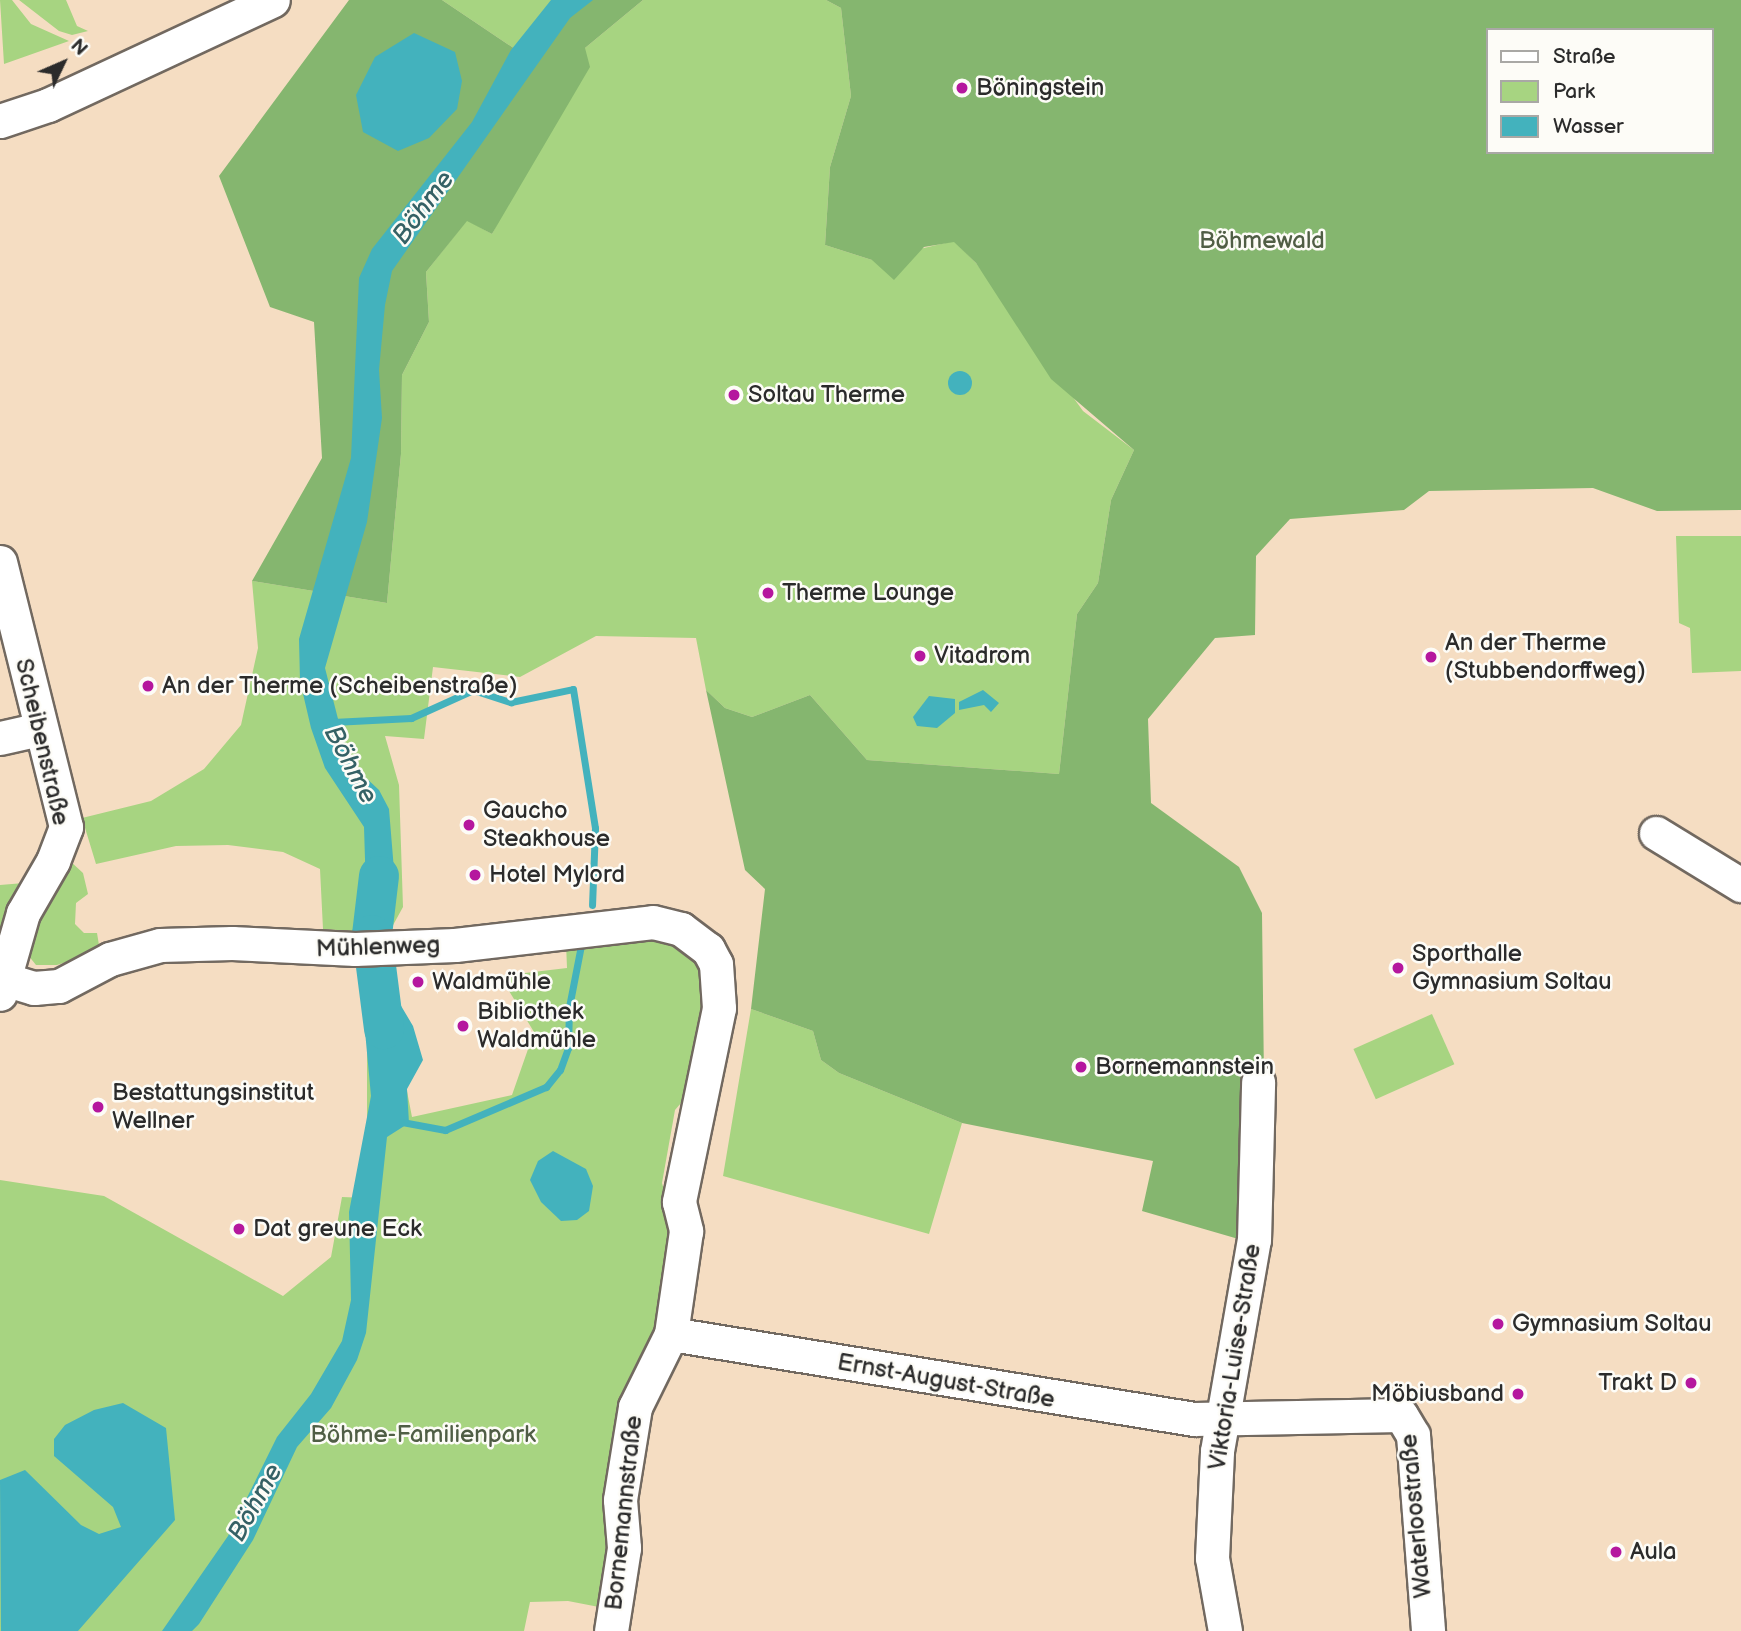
<!DOCTYPE html>
<html>
<head>
<meta charset="utf-8">
<style>
  body { margin:0 }
  #map { position:relative; width:1741px; height:1631px; overflow:hidden; background:#f5ddc2; font-family:"Balsamiq Sans",sans-serif }
  div>[style] { position:absolute }
  [style*='--x'] { left:calc(var(--x)*1px); top:calc(var(--y)*1px); width:calc(var(--w)*1px); rotate:calc(var(--a)*1deg) }
  .green>* { inset:0; background:#a7d481; transform-origin:0 0 }
  .forest>* { inset:0; background:#85b66f }
  .water>* { inset:0; background:#43b2bd }
  .round { border-radius:50% }
  .stream>* { height:7px; margin:-3.5px; padding:0 3.5px; transform-origin:3.5px; border-radius:3.5px; background:#43b2bd }
  .river>* { height:40px; margin:-20px; padding:0 20px; transform-origin:20px; border-radius:20px; background:#43b2bd }
  .roads { filter:drop-shadow(2px 0 #726960) drop-shadow(-2px 0 #726960) drop-shadow(0 2px #726960) drop-shadow(0 -2px #726960) }
  .minor>* { height:33px; margin:-16.5px; padding:0 16.5px; transform-origin:16.5px; border-radius:16.5px; background:#fff }
  .dots>* { width:19px; height:19px; translate:-50% -50%; box-sizing:border-box; border:4px solid #fdfcf7; border-radius:50% }
  span { translate:-50% -50%; white-space:nowrap; text-align:center; line-height:1.15; -webkit-text-stroke:5px #fdfcf7; paint-order:stroke }
  .poi-label { font-size:24px; color:#2b2b2b }
  .left { translate:0 -50%; text-align:left }
  .right { translate:-100% -50%; text-align:right }
  .park-label { font-size:24px; color:#505e45 }
  .street-label { font-size:24px; color:#2b2b2b }
  .water-label { font-size:26px; color:#356165; font-style:italic }
  .legend { position:absolute; left:1486px; top:28px; width:228px; height:126px; box-sizing:border-box; background:#fdfcf7; border:2px solid #a9a8a5; margin:0; padding:9px 12px; list-style:none; font-size:21px; color:#2b2b2b }
  .legend li { display:flex; align-items:center; gap:14px; height:35px }
  .legend b { width:35px; border:2px solid #a9a8a5 }
  .north { position:absolute; left:28px; top:28px; width:70px; height:70px; -webkit-text-stroke:5px #fdfcf7; paint-order:stroke; rotate:46deg; font-size:19px; font-weight:700; line-height:28px; text-align:center; color:#2b2b2b }
  .north::after { content:''; display:block; margin:auto; width:24px; height:32px; background:#2b2b2b; clip-path:polygon(50% 0,100% 100%,50% 72%,0 100%) }
</style>
</head>
<body>
<div id="map">
  <div class="green">
    <i style="clip-path:polygon(0 0,12px 0,31px 24px,69px 41px,4px 64px)"></i>
    <i style="clip-path:polygon(19px 0,66px 0,77px 26px,88px 31px,72px 35px,59px 31px)"></i>
    <i style="clip-path:polygon(442px 0,558px 0,518px 51px)"></i>
    <i style="clip-path:polygon(643px 0,826px 0,841px 8px,851px 96px,830px 167px,825px 245px,872px 260px,954px 241px,976px 263px,1083px 411px,1134px 450px,1111px 500px,1098px 583px,1077px 614px,1059px 774px,867px 760px,810px 695px,752px 717px,725px 708px,706px 690px,696px 638px,596px 636px,520px 677px,433px 667px,424px 739px,385px 736px,399px 785px,403px 907px,392px 927px,394px 1024px,412px 1117px,512px 1095px,534px 1032px,500px 976px,567px 968px,566px 943px,633px 934px,685px 944px,710px 979px,699px 1082px,675px 1110px,662px 1183px,675px 1229px,599px 1607px,568px 1601px,530px 1602px,524px 1631px,0 1631px,0 1180px,104px 1196px,283px 1296px,331px 1257px,342px 1197px,367px 1198px,367px 1000px,352px 931px,323px 929px,320px 869px,283px 852px,228px 845px,176px 846px,96px 864px,82px 818px,151px 801px,204px 769px,241px 725px,258px 648px,252px 581px,387px 603px,401px 454px,402px 375px,429px 322px,426px 272px,467px 220px,492px 234px,585px 48px)"></i>
    <i style="clip-path:polygon(1676px 536px,1741px 536px,1741px 671px,1692px 673px,1690px 628px,1679px 623px)"></i>
    <i style="clip-path:polygon(70px 861px,83px 873px,88px 894px,76px 903px,75px 924px,84px 933px,97px 933px,100px 951px,57px 965px,36px 965px,28px 955px,32px 930px)"></i>
    <i style="clip-path:polygon(24px 883px,0 952px,0 885px)"></i>
    <i style="clip-path:polygon(751px 1009px,813px 1031px,821px 1060px,839px 1073px,962px 1123px,929px 1234px,723px 1176px)"></i>
    <i style="left:1432px;top:1014px;width:55px;height:86px;rotate:66deg"></i>
  </div>
  <div class="forest">
    <i style="clip-path:polygon(349px 0,442px 0,518px 51px,558px 0,643px 0,585px 48px,590px 67px,492px 234px,467px 221px,426px 272px,429px 322px,402px 375px,401px 454px,387px 603px,252px 581px,322px 458px,314px 322px,270px 307px,219px 176px)"></i>
    <i style="clip-path:polygon(evenodd,826px 0,1741px 0,1741px 510px,1657px 511px,1593px 488px,1429px 491px,1404px 510px,1290px 519px,1256px 556px,1255px 635px,1215px 638px,1148px 719px,1151px 803px,1239px 867px,1262px 913px,1266px 1247px,1142px 1211px,1153px 1161px,962px 1123px,839px 1073px,821px 1060px,813px 1031px,751px 1009px,765px 889px,745px 870px,706px 690px,725px 708px,752px 717px,810px 695px,867px 760px,1059px 774px,1077px 614px,1098px 583px,1111px 500px,1134px 450px,1051px 379px,976px 263px,954px 242px,924px 247px,894px 280px,872px 260px,825px 245px,830px 167px,851px 96px,841px 8px,826px 0,1487px 30px,1711px 30px,1711px 152px,1487px 152px,1487px 30px)"></i>
  </div>
  <div class="water">
    <i style="clip-path:polygon(551px 0,593px 0,570px 18px,392px 271px,385px 305px,379px 370px,382px 418px,367px 522px,325px 668px,349px 762px,379px 790px,389px 809px,394px 870px,388px 927px,361px 930px,366px 892px,364px 827px,325px 768px,311px 728px,300px 681px,299px 639px,351px 458px,359px 278px,372px 249px,472px 122px,511px 50px)"></i>
    <i style="clip-path:polygon(414px 33px,455px 52px,462px 81px,457px 109px,429px 138px,398px 151px,363px 132px,356px 95px,375px 57px)"></i>
    <i class="round" style="left:948px;top:371px;width:24px;height:24px"></i>
    <i style="clip-path:polygon(983px 690px,999px 703px,991px 712px,984px 705px,959px 710px,959px 702px)"></i>
    <i style="clip-path:polygon(929px 696px,955px 699px,955px 713px,937px 728px,917px 726px,913px 717px)"></i>
    <i style="clip-path:polygon(393px 972px,397px 999px,413px 1026px,423px 1060px,407px 1089px,409px 1123px,387px 1137px,366px 1333px,357px 1360px,331px 1408px,297px 1447px,253px 1540px,199px 1624px,192px 1631px,162px 1631px,228px 1536px,277px 1437px,311px 1394px,342px 1341px,351px 1300px,349px 1212px,371px 1096px,360px 977px)"></i>
    <i style="clip-path:polygon(553px 1151px,586px 1169px,593px 1186px,589px 1211px,577px 1220px,561px 1221px,541px 1202px,530px 1180px,538px 1161px)"></i>
    <i style="clip-path:polygon(123px 1403px,166px 1428px,175px 1520px,78px 1631px,1px 1631px,0 1480px,25px 1470px,81px 1525px,99px 1534px,121px 1527px,113px 1507px,54px 1456px,54px 1439px,65px 1425px,94px 1410px)"></i>
  </div>
  <div class="stream">
    <i style="--x:333;--y:722;--w:78;--a:-2.9"></i>
    <i style="--x:411;--y:718;--w:68;--a:-24.3"></i>
    <i style="--x:473;--y:690;--w:40;--a:18"></i>
    <i style="--x:511;--y:702;--w:63;--a:-11.8"></i>
    <i style="--x:573;--y:689;--w:141;--a:81"></i>
    <i style="--x:595;--y:828;--w:77;--a:92.2"></i>
    <i style="--x:402;--y:1122;--w:44;--a:10.5"></i>
    <i style="--x:445;--y:1130;--w:110;--a:-23.1"></i>
    <i style="--x:546;--y:1087;--w:22;--a:-51"></i>
    <i style="--x:560;--y:1070;--w:23;--a:-70"></i>
    <i style="--x:568;--y:1048;--w:41;--a:-88.6"></i>
    <i style="--x:569;--y:1007;--w:63;--a:-79"></i>
  </div>
  <div class="river">
    <i style="--x:379;--y:876;--w:59;--a:96.8"></i>
    <i style="--x:372;--y:935;--w:95;--a:82.7"></i>
  </div>
  <div class="roads">
    <div class="minor">
      <i style="--x:0;--y:121;--w:51;--a:-18.4"></i>
      <i style="--x:48;--y:105;--w:248;--a:-25"></i>
      <i style="--x:0;--y:562;--w:273;--a:76"></i>
      <i style="--x:66;--y:827;--w:36;--a:111"></i>
      <i style="--x:53;--y:861;--w:60;--a:120"></i>
      <i style="--x:23;--y:913;--w:84;--a:105.9"></i>
      <i style="--x:0;--y:738;--w:41;--a:-12.7"></i>
      <i style="--x:1656;--y:833;--w:100;--a:31.5"></i>
      <i style="--x:4;--y:979;--w:31;--a:17"></i>
      <i style="--x:34;--y:988;--w:25;--a:-5"></i>
      <i style="--x:59;--y:986;--w:58;--a:-27.9"></i>
      <i style="--x:110;--y:959;--w:52;--a:-15.6"></i>
      <i style="--x:160;--y:945;--w:72;--a:-1.6"></i>
      <i style="--x:232;--y:943;--w:123;--a:2.8"></i>
      <i style="--x:355;--y:949;--w:100;--a:-2.3"></i>
      <i style="--x:455;--y:945;--w:199;--a:-6.6"></i>
      <i style="--x:653;--y:922;--w:29;--a:14"></i>
      <i style="--x:681;--y:929;--w:34;--a:37"></i>
      <i style="--x:708;--y:949;--w:17;--a:62"></i>
      <i style="--x:716;--y:964;--w:44;--a:86.1"></i>
      <i style="--x:719;--y:1008;--w:198;--a:101.7"></i>
      <i style="--x:679;--y:1202;--w:30;--a:76"></i>
      <i style="--x:686;--y:1231;--w:104;--a:98.3"></i>
      <i style="--x:671;--y:1334;--w:81;--a:116.3"></i>
      <i style="--x:635;--y:1407;--w:94;--a:99.2"></i>
      <i style="--x:620;--y:1500;--w:48;--a:85.2"></i>
      <i style="--x:624;--y:1548;--w:84;--a:98.9"></i>
      <i style="--x:671;--y:1334;--w:530;--a:9.23"></i>
      <i style="--x:1194;--y:1419;--w:207;--a:-1.1"></i>
      <i style="--x:1401;--y:1415;--w:23;--a:59"></i>
      <i style="--x:1413;--y:1435;--w:197;--a:85.6"></i>
      <i style="--x:1225;--y:1631;--w:74;--a:-100.1"></i>
      <i style="--x:1212;--y:1558;--w:107;--a:-87.3"></i>
      <i style="--x:1217;--y:1451;--w:214;--a:-80.1"></i>
      <i style="--x:1254;--y:1240;--w:158;--a:-88.5"></i>
    </div>
  </div>
  <div class="dots">
    <i style="left:962px;top:88px;background:#b5179e"></i>
    <i style="left:734px;top:395px;background:#b5179e"></i>
    <i style="left:768px;top:593px;background:#b5179e"></i>
    <i style="left:920px;top:656px;background:#b5179e"></i>
    <i style="left:1431px;top:657px;background:#b5179e"></i>
    <i style="left:148px;top:686px;background:#b5179e"></i>
    <i style="left:469px;top:825px;background:#b5179e"></i>
    <i style="left:475px;top:875px;background:#b5179e"></i>
    <i style="left:1398px;top:968px;background:#b5179e"></i>
    <i style="left:418px;top:982px;background:#b5179e"></i>
    <i style="left:463px;top:1026px;background:#b5179e"></i>
    <i style="left:1081px;top:1067px;background:#b5179e"></i>
    <i style="left:98px;top:1107px;background:#b5179e"></i>
    <i style="left:239px;top:1229px;background:#b5179e"></i>
    <i style="left:1498px;top:1324px;background:#b5179e"></i>
    <i style="left:1691px;top:1383px;background:#b5179e"></i>
    <i style="left:1518px;top:1394px;background:#b5179e"></i>
    <i style="left:1616px;top:1552px;background:#b5179e"></i>
  </div>
  <div class="poi-label">
    <span class="left" style="left:976px;top:88px">Böningstein</span>
    <span class="left" style="left:748px;top:395px">Soltau Therme</span>
    <span class="left" style="left:782px;top:593px">Therme Lounge</span>
    <span class="left" style="left:1445px;top:657px">An der Therme<br>(Stubbendorffweg)</span>
    <span class="left" style="left:934px;top:656px">Vitadrom</span>
    <span class="left" style="left:162px;top:686px">An der Therme (Scheibenstraße)</span>
    <span class="left" style="left:483px;top:825px">Gaucho<br>Steakhouse</span>
    <span class="left" style="left:489px;top:875px">Hotel Mylord</span>
    <span class="left" style="left:1412px;top:968px">Sporthalle<br>Gymnasium Soltau</span>
    <span class="left" style="left:432px;top:982px">Waldmühle</span>
    <span class="left" style="left:477px;top:1026px">Bibliothek<br>Waldmühle</span>
    <span class="left" style="left:1095px;top:1067px">Bornemannstein</span>
    <span class="left" style="left:112px;top:1107px">Bestattungsinstitut<br>Wellner</span>
    <span class="left" style="left:253px;top:1229px">Dat greune Eck</span>
    <span class="left" style="left:1512px;top:1324px">Gymnasium Soltau</span>
    <span class="right" style="left:1677px;top:1383px">Trakt D</span>
    <span class="right" style="left:1504px;top:1394px">Möbiusband</span>
    <span class="left" style="left:1630px;top:1552px">Aula</span>
  </div>
  <div class="park-label">
    <span style="left:1262px;top:241px">Böhmewald</span>
    <span style="left:423px;top:1435px">Böhme-Familienpark</span>
  </div>
  <div class="street-label">
    <span style="left:42px;top:742px;rotate:77deg">Scheibenstraße</span>
    <span style="left:378px;top:947px;rotate:-2deg">Mühlenweg</span>
    <span style="left:1235px;top:1357px;rotate:-81deg">Viktoria-Luise-Straße</span>
    <span style="left:946px;top:1381px;rotate:10deg">Ernst-August-Straße</span>
    <span style="left:624px;top:1513px;rotate:-84deg">Bornemannstraße</span>
    <span style="left:1416px;top:1516px;rotate:-95deg">Waterloostraße</span>
  </div>
  <div class="water-label">
    <span style="left:424px;top:208px;rotate:-53deg">Böhme</span>
    <span style="left:350px;top:765px;rotate:62deg">Böhme</span>
    <span style="left:256px;top:1503px;rotate:-61deg">Böhme</span>
  </div>
  <ul class="legend">
  <li><b style="height:9px;background:#fff"></b>Straße</li>
  <li><b style="height:19px;background:#a7d481"></b>Park</li>
  <li><b style="height:19px;background:#43b2bd"></b>Wasser</li>
  </ul>
  <div class="north">N</div>
</div>
</body>
</html>
